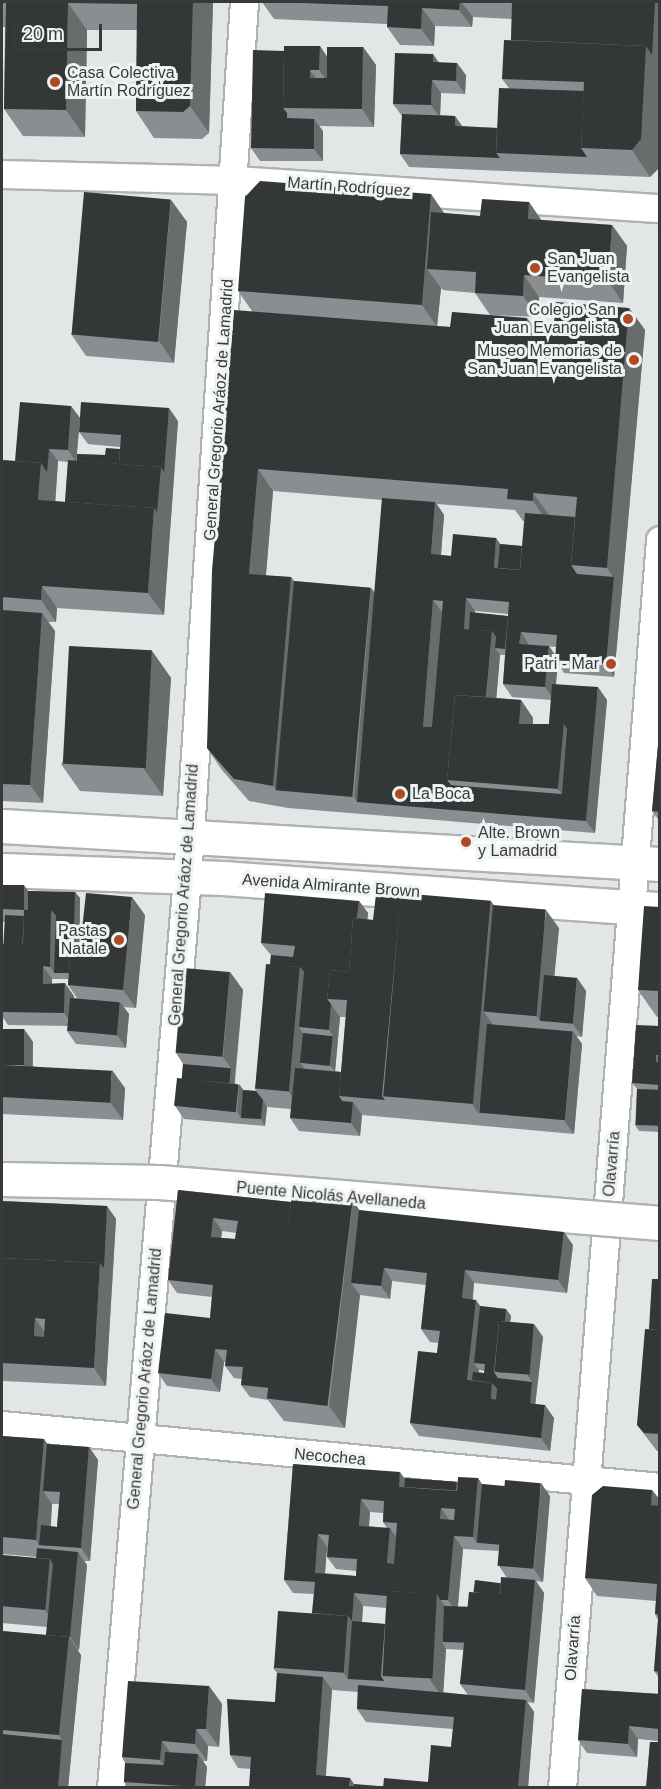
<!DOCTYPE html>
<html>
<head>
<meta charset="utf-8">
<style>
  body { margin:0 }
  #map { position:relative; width:661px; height:1789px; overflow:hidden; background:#e2e6e7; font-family:Arial,sans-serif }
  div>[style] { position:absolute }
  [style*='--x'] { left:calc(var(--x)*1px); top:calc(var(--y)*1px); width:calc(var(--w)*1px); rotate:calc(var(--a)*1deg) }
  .roads { filter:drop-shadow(2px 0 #afb2b4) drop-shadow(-2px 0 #afb2b4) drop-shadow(0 2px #afb2b4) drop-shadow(0 -2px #afb2b4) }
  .street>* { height:27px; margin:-13.5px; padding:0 13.5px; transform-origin:13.5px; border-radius:13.5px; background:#fff }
  .secondary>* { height:33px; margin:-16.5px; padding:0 16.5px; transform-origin:16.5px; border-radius:16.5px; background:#fff }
  .bridges { filter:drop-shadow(2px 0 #afb2b4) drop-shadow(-2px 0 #afb2b4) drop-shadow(0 2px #afb2b4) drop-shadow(0 -2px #afb2b4) }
  .secondary-bridge>* { height:33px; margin:-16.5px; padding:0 16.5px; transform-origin:16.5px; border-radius:16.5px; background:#fff }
  .wall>* { inset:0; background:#8b8e90 }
  .shaded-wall>* { inset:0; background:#686c6c }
  .building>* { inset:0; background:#343738; transform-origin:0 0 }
  .dots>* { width:16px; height:16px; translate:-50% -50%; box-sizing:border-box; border:3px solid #eff3f4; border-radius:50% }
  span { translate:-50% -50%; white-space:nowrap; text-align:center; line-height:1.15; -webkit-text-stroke:6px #eff3f4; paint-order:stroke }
  .poi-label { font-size:16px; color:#383a3a }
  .left { translate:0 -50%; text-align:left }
  .right { translate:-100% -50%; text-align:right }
  .street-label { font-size:16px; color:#383a3a }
  .frame { position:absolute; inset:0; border:3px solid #383a3a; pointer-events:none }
  .scale { position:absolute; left:12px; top:24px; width:90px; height:27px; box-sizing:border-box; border:3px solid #383a3a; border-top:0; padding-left:8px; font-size:18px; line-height:21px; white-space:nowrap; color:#383a3a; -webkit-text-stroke:4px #eff3f4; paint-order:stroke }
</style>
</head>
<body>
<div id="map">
  <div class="roads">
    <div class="street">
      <i style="--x:2;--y:174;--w:233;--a:1.5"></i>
      <i style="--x:235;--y:180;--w:426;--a:3.8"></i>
      <i style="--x:2;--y:1425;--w:661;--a:5.38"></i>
      <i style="--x:111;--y:1788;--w:913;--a:-85.23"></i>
      <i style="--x:187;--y:878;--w:878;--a:-86.28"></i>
      <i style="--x:562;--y:1788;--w:1252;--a:-85.51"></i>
    </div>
    <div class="secondary">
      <i style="--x:2;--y:826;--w:659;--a:3.31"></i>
      <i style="--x:2;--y:870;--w:221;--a:2.1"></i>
      <i style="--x:223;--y:878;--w:438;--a:4.1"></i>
    </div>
  </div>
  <div class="bridges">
    <div class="secondary-bridge">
      <i style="--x:2;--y:1179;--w:157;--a:1.1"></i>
      <i style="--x:159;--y:1182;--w:503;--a:4.68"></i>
    </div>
  </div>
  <div class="wall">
    <i style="clip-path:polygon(2px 2px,213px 2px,209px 133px,202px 139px,154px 138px,136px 111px,137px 30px,87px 30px,85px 137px,23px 136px,4px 109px,5px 27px,2px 27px)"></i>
    <i style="clip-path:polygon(262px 2px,660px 2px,660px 167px,650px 177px,409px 167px,400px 154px,402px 116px,393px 104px,439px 62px,466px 75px,465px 94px,441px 93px,440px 115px,455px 116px,462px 126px,497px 128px,509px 88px,502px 79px,511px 40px,512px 19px,473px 17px,472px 27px,435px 26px,434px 46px,400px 45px,387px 27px,387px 24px,274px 19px)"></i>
    <i style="clip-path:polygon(320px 46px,327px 57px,363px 47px,376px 65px,374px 127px,319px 126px,323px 131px,323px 161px,260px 161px,251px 148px,284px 51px)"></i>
    <i style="clip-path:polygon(evenodd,431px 194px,444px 213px,480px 216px,529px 202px,541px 220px,612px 225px,627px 246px,623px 303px,539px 297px,538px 317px,490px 315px,475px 293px,443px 290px,441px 288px,437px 326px,553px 334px,629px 308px,645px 330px,614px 677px,564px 673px,558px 663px,556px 684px,607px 700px,595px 833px,288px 808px,249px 801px,222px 770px,207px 748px,252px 311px,238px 291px,431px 194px,273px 491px,382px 500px,375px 593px,371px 588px,294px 581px,291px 577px,266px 576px,273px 491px,431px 194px,437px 504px,515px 510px,523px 521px,524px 521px,522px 546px,500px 544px,496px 538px,451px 556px,441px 555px,444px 515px,437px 504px,431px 194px,475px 611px,508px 614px,508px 616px,475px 613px,475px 611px,431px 194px,529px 645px,556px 647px,556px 656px,529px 645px,431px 194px,500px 655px,505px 655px,503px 684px,512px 697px,551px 700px,549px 724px,533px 724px,533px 718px,521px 700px,496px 698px,500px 655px)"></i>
    <i style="clip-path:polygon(171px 200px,187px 222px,174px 363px,86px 356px,71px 334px)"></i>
    <i style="clip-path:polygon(evenodd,71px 406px,80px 418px,77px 454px,105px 455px,120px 449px,120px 447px,88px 444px,79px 432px,178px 421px,164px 615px,57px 608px,56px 622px,48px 622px,55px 631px,43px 803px,2px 801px,2px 460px,15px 461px,71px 406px,58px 461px,68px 462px,65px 502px,55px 501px,58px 461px)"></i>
    <i style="clip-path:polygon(152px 651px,171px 678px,163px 796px,80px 791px,61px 764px)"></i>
    <i style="clip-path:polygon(660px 723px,660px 822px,652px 811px)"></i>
    <i style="clip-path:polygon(evenodd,2px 891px,75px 892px,80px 898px,79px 948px,145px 915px,136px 1008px,123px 1007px,129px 1014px,126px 1048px,76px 1044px,67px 1031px,68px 1026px,8px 1025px,2px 1016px,2px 942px,3px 944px,5px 944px,5px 922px,2px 922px,2px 891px,52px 979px,68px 979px,68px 985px,77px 998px,74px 998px,74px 996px,52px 984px,52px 979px)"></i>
    <i style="clip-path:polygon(evenodd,401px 897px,491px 901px,493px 905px,559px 928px,554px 976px,577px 978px,586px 991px,582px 1037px,576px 1036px,582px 1044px,574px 1134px,362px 1115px,360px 1136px,299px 1131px,290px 1118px,291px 1109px,267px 1107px,265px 1126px,184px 1119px,175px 1106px,182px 1079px,183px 1064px,176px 1053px,230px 972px,243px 990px,235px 1083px,243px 1090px,256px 1091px,255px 1089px,271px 955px,261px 943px,359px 901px,368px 913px,367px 919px,373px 920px,401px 897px,340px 1017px,346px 1017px,341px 1072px,335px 1071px,340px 1017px)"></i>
    <i style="clip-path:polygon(660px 907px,660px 1017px,657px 1017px,638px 990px)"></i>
    <i style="clip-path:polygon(660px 1026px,660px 1132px,639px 1131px,635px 1125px,637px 1089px,632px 1083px)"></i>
    <i style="clip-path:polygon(2px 1029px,24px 1029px,33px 1042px,33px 1066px,125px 1088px,123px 1120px,2px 1114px)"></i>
    <i style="clip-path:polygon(evenodd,178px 1190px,291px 1202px,353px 1201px,359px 1210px,573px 1245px,567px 1293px,474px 1283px,473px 1300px,480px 1306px,506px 1309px,511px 1316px,510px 1322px,534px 1324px,543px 1337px,535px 1404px,554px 1418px,550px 1451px,419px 1436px,410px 1423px,437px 1353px,438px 1343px,430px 1342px,421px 1329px,426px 1285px,392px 1281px,390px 1299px,360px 1295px,345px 1428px,284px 1421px,268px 1400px,250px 1397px,241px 1385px,242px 1379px,234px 1378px,225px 1366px,226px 1362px,224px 1362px,220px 1392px,167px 1386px,158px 1373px,210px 1318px,212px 1297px,177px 1293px,168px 1280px,178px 1190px,222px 1231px,236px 1233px,235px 1239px,221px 1238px,222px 1231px,178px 1190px,479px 1370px,485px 1371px,484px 1373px,478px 1372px,479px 1370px)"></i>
    <i style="clip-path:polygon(2px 1201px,107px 1206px,116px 1219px,106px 1386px,3px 1381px,2px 1379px)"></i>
    <i style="clip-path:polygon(660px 1279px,660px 1451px,657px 1451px,637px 1425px,649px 1329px)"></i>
    <i style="clip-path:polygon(evenodd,2px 1436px,44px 1439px,47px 1444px,89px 1447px,98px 1460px,90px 1561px,84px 1561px,87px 1565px,79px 1650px,77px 1650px,81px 1655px,68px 1788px,2px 1788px,2px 1631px,46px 1635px,47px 1627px,2px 1623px,2px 1555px,36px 1558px,36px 1557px,2px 1554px,2px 1436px,52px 1504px,59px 1504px,57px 1527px,51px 1526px,52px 1504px)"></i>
    <i style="clip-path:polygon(evenodd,293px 1464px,405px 1478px,457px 1482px,478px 1478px,482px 1484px,550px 1496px,543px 1582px,536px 1581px,544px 1593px,534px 1703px,527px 1702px,534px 1712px,528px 1788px,383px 1788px,428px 1782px,451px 1747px,453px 1729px,366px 1722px,357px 1709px,358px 1692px,332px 1690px,325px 1776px,350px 1778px,354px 1784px,249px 1788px,251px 1769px,238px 1768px,230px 1755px,275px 1702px,277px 1673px,273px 1668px,312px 1613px,314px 1594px,293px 1593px,284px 1580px,293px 1464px,370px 1512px,383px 1513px,383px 1522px,387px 1528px,369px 1526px,370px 1512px,293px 1464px,327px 1547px,327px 1557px,336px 1569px,356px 1571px,356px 1576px,325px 1573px,327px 1547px,293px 1464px,463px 1549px,500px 1551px,499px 1566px,507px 1578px,501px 1583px,474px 1592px,468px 1607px,458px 1607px,463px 1549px,293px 1464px,363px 1606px,386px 1608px,385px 1624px,362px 1622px,363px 1606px,293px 1464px,446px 1649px,464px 1650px,460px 1684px,468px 1695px,443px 1692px,446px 1649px)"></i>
    <i style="clip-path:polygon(652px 1490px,660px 1500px,660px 1679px,654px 1671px,658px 1620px,655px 1614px,656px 1601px,597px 1596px,585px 1578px)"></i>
    <i style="clip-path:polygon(209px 1686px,222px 1704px,219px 1747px,208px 1746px,207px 1761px,203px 1761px,207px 1767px,205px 1788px,128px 1788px,124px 1782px,125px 1763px,122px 1757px)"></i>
    <i style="clip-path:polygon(582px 1689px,660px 1694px,660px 1788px,646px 1788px,650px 1742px,658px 1742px,658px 1741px,638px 1739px,637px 1757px,587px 1753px,578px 1740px)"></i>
  </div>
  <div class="shaded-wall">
    <i style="clip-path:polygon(193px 2px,213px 2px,209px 133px,190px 106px)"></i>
    <i style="clip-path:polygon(460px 2px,461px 2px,473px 17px,472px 27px,459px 10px)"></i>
    <i style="clip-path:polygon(655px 2px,660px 2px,660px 167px,650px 177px,632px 150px,646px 46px)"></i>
    <i style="clip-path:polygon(68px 3px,87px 30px,85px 137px,66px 110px)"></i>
    <i style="clip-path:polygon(422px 8px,435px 26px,434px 46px,421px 29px)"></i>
    <i style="clip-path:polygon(320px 46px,332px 64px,332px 88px,319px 70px)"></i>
    <i style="clip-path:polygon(363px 47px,376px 65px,374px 127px,362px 109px)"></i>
    <i style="clip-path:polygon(433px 54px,442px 67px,433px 62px)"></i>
    <i style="clip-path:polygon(457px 63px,466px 75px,465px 94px,456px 81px)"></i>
    <i style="clip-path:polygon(310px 70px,323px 88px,310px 78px)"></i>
    <i style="clip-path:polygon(432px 80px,441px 93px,440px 118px,431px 105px)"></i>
    <i style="clip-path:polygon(455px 116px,464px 129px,455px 126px)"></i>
    <i style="clip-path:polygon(314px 119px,323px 131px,323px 161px,314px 149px)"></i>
    <i style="clip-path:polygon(431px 194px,446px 216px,427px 269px,441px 288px,437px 327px,422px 305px)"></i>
    <i style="clip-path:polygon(171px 200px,187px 222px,174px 363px,159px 341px)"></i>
    <i style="clip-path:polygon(529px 202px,544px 224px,528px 219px)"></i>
    <i style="clip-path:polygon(612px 225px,627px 246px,623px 303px,608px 281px)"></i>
    <i style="clip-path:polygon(524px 275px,539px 297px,538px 317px,523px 296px)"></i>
    <i style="clip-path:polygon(629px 308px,645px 330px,622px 590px,607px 568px)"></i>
    <i style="clip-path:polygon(527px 318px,542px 339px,526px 332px)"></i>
    <i style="clip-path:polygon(71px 406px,80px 418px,76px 462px,68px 450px)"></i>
    <i style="clip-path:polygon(169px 408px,178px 421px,164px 615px,148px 593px,154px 508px)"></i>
    <i style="clip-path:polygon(49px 449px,58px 461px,54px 522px,38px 500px,41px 463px)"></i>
    <i style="clip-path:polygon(258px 469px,273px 491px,264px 596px,249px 574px)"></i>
    <i style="clip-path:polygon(533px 493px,549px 515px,548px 523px,533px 501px)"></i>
    <i style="clip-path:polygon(435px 502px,444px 515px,440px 567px,431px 554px)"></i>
    <i style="clip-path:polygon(496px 538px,505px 551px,498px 574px,494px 568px)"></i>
    <i style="clip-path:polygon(291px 577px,306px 599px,276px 790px,273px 786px)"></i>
    <i style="clip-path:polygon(614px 577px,622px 590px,614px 677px,606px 664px)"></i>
    <i style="clip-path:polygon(42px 586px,57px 608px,56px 622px,41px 600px)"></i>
    <i style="clip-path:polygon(371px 588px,384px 606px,357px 802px,354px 797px)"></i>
    <i style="clip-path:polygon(466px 598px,475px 611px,473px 636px,464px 629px)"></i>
    <i style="clip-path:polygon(433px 600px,442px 612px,432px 739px,423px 727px)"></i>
    <i style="clip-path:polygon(42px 613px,55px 631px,43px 803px,30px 785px)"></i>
    <i style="clip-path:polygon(492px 631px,500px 644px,495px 648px,500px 655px,495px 715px,486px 702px)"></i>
    <i style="clip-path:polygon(521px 632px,529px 645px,519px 644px)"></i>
    <i style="clip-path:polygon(549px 646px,558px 659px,555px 660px,558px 663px,554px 700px,545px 687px)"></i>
    <i style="clip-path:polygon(152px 651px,171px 678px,163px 796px,144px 769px)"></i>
    <i style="clip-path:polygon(598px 687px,607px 700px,595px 833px,586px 821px)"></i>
    <i style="clip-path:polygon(521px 700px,533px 718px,532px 741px,519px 724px)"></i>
    <i style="clip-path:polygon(564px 724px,576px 742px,571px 807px,558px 789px)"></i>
    <i style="clip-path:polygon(24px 885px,33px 898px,28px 916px,24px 910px)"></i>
    <i style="clip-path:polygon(75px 892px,80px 898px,79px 980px,74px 973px)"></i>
    <i style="clip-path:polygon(132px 897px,145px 915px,136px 1008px,123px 990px)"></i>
    <i style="clip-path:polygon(359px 901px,368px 913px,361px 990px,352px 977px)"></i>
    <i style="clip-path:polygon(491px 901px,506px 923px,484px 1012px,496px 1029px,478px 1113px,472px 1104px)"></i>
    <i style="clip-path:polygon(51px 910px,60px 923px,54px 973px,50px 967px)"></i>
    <i style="clip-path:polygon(546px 910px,559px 928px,550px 1022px,540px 1021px,536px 1016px)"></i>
    <i style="clip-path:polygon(43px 966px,52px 979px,52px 996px,43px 984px)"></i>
    <i style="clip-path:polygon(300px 967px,313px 985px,299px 1027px,307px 1040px,300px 1063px,305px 1069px,301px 1110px,289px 1092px)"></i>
    <i style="clip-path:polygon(230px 972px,243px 990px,235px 1074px,223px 1057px)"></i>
    <i style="clip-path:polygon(577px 978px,586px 991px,582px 1037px,573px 1024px)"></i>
    <i style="clip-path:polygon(65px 983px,74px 996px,73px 1026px,64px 1013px)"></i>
    <i style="clip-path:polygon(120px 1002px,129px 1014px,126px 1048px,117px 1035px)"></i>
    <i style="clip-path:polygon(331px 1004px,340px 1017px,335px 1072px,330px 1065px,333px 1036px,329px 1030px)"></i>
    <i style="clip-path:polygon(24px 1029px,33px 1042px,32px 1082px,23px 1069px)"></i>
    <i style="clip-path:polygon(573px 1031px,582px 1044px,574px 1134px,565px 1122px)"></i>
    <i style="clip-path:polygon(656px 1055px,660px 1060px,660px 1068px,656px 1062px)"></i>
    <i style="clip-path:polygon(231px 1068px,235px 1074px,234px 1095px,229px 1089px)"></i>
    <i style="clip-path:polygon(112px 1070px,125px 1088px,123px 1120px,110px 1102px)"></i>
    <i style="clip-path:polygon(239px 1084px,248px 1096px,241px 1118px,237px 1112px)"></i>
    <i style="clip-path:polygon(263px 1100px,267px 1107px,265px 1126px,261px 1119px)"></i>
    <i style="clip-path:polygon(353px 1102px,362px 1115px,360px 1136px,351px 1123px)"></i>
    <i style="clip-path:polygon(353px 1201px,368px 1222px,351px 1283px,360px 1295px,345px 1428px,329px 1406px)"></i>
    <i style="clip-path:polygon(107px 1206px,116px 1219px,106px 1386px,94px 1368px,100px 1263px)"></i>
    <i style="clip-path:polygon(213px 1218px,222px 1231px,220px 1249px,211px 1237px)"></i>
    <i style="clip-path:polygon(564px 1232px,573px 1245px,567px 1293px,558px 1280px)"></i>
    <i style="clip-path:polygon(384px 1268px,392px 1281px,390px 1299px,381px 1286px)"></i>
    <i style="clip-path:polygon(465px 1270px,474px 1283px,471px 1311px,462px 1298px)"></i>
    <i style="clip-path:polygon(476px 1300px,485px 1313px,474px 1363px,479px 1370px,477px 1386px,467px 1380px)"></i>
    <i style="clip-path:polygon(506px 1309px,511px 1316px,504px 1373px,499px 1373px)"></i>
    <i style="clip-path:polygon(35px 1318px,47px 1336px,47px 1354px,34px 1336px)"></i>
    <i style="clip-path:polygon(534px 1324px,543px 1337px,534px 1416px,529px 1409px,532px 1382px,528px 1376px)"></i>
    <i style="clip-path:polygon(215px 1349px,224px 1362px,220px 1392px,211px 1379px)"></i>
    <i style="clip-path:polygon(492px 1383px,501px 1395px,495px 1405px,491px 1399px)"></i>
    <i style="clip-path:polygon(545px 1405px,554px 1418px,550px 1451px,541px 1438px)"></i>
    <i style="clip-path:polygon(44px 1439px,56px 1457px,43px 1491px,52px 1504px,49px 1546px,39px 1545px,36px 1540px)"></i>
    <i style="clip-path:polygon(89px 1447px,98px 1460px,90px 1561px,81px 1548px)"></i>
    <i style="clip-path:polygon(400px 1472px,409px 1485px,409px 1493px,399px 1487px)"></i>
    <i style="clip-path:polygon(478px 1478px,486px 1491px,477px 1543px,473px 1537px)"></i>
    <i style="clip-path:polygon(541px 1483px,550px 1496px,543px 1582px,534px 1569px)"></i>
    <i style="clip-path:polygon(652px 1490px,660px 1500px,660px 1517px,651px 1505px)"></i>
    <i style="clip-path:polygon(361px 1499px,370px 1512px,368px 1538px,359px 1526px)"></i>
    <i style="clip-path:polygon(441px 1508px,450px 1521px,440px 1519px)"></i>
    <i style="clip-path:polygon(390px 1528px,399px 1541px,396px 1576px,387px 1563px)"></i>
    <i style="clip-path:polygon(318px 1534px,327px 1547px,324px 1585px,315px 1573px)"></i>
    <i style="clip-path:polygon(454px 1536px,463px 1549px,457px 1613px,448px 1600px)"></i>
    <i style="clip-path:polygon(78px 1552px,87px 1565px,79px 1650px,70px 1637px)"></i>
    <i style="clip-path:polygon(50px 1559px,62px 1577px,57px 1628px,45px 1610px)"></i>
    <i style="clip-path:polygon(535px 1580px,544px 1593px,534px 1703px,525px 1690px)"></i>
    <i style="clip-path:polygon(354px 1593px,363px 1606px,361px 1634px,352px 1621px)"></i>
    <i style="clip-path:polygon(437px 1594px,449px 1612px,442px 1642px,446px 1649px,443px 1698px,430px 1680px)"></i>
    <i style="clip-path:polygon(348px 1616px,361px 1634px,348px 1679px,357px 1691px,344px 1674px)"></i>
    <i style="clip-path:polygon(69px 1637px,81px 1655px,68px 1788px,58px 1788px,62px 1740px,59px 1735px)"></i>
    <i style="clip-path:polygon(323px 1677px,332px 1690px,325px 1788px,316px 1775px)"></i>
    <i style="clip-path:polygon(209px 1686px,222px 1704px,219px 1747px,206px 1729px)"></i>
    <i style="clip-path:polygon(526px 1700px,534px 1712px,528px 1788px,518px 1788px)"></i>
    <i style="clip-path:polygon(629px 1726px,638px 1739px,637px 1757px,628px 1744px)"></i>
    <i style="clip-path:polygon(196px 1729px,208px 1746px,207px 1761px,195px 1744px)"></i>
    <i style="clip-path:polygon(162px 1741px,175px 1759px,173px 1778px,160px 1760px)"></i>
    <i style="clip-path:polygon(198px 1754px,207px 1767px,205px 1788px,195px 1787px)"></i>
    <i style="clip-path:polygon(350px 1778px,356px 1788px,349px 1788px)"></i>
  </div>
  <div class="building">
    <i style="clip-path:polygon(6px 2px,193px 2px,190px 106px,183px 112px,136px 111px,137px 4px,68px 3px,66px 110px,4px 109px)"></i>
    <i style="clip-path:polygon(271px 2px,460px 2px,459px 10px,422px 8px,421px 29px,387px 27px,388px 6px)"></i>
    <i style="clip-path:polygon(509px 2px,655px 2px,652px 55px,646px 46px,511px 40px,512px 2px)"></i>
    <i style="clip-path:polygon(504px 40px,646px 46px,641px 139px,632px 150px,581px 148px,584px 82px,502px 79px)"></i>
    <i style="clip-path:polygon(284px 46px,320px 46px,319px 70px,310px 70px,310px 78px,327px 78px,327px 47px,363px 47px,362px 109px,283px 108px)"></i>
    <i style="clip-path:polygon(253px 50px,284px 51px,283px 108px,287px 113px,287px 118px,314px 119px,314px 149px,251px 148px)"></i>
    <i style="clip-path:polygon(395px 53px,433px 54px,433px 62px,457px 63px,456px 81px,432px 80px,431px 105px,393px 104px)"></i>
    <i style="clip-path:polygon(499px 88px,584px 91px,581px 148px,587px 157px,496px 153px)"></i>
    <i style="clip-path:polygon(402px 114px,455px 116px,455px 126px,497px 128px,496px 153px,500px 158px,400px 154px)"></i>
    <i style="clip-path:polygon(260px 181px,431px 194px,422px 305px,238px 291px,245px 197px)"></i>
    <i style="left:84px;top:192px;width:87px;height:143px;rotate:5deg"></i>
    <i style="clip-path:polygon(482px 199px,529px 202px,528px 219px,612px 225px,608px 281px,524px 275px,523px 296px,475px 293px,476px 272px,427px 269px,431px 212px,480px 216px)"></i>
    <i style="clip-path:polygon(556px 302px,629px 308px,607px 568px,571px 565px,577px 497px,533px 493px,533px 501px,507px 499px,508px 489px,258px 469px,249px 574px,291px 577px,273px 786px,234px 779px,207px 748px,212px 571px,234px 310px,450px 327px,452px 312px,527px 318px,526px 332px,553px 334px)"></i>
    <i style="clip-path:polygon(20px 402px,71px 406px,68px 450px,49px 449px,47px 472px,41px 463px,15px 461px)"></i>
    <i style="clip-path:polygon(81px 402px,169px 408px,164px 472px,161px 467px,119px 464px,121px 435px,79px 432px)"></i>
    <i style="clip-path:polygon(106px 448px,120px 449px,119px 464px,77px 461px,77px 454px,105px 455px)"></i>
    <i style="clip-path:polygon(2px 460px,41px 463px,38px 500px,154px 508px,148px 593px,42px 586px,41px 600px,2px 597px)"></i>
    <i style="clip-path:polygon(68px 460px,161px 467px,157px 512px,154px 508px,65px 502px)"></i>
    <i style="clip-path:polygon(evenodd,382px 498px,435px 502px,431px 554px,451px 556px,453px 534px,496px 538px,494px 568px,520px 570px,525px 513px,575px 517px,571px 565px,577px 574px,614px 577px,606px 664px,555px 660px,557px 635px,521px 632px,519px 644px,549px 646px,545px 687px,503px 684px,509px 602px,466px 598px,464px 629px,492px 631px,486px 697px,455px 695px,447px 780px,451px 785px,562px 794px,567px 729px,564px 724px,549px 724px,552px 684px,598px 687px,586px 821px,357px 802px,382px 498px,433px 600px,443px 601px,432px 727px,423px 727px,433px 600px)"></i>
    <i style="left:500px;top:544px;width:22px;height:24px;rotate:5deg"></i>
    <i style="left:294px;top:581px;width:77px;height:210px;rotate:5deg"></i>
    <i style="clip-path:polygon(2px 610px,42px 613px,30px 785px,2px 784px)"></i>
    <i style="clip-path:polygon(470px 612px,508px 616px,505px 649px,495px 648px,496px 637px,492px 631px,469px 630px)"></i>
    <i style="left:69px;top:646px;width:83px;height:118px;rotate:3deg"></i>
    <i style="clip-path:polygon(455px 695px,521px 700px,519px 724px,564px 724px,558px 789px,447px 780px)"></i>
    <i style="clip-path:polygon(660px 723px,660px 812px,652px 811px)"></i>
    <i style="clip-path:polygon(3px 885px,24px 885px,24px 910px,2px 909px,2px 891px,3px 891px)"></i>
    <i style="clip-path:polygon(28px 891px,75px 892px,74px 948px,71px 947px,69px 973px,54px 973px,56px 916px,51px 910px,28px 910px)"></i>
    <i style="clip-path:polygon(86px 893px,132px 897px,123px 990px,68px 985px,71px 947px,80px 948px)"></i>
    <i style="clip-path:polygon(265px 893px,359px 901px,357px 918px,353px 918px,349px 972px,330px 970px,327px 999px,331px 1004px,329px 1030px,299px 1027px,304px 972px,300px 967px,270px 965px,271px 955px,293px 957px,295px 946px,261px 943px)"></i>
    <i style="left:401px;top:893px;width:90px;height:204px;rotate:5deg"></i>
    <i style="clip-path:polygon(376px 894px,401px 897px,382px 1096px,385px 1100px,339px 1096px,347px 1000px,327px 999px,330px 970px,349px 972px,353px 918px,373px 920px)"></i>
    <i style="left:493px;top:905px;width:53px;height:107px;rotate:5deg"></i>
    <i style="clip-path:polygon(644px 906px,660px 907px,660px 991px,638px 990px)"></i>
    <i style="clip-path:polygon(24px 910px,51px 910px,50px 967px,43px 966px,43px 984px,65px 983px,64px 1013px,2px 1012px,2px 944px,23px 944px)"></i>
    <i style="left:5px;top:915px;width:19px;height:29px;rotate:3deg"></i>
    <i style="left:266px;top:964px;width:34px;height:125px;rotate:5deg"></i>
    <i style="left:183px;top:968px;width:47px;height:85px;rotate:5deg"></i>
    <i style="left:544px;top:975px;width:33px;height:46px;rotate:5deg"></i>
    <i style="left:70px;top:998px;width:50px;height:33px;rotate:5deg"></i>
    <i style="left:487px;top:1024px;width:86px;height:89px;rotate:5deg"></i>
    <i style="clip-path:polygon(636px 1025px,660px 1026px,660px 1055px,656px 1055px,656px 1062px,660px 1062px,660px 1085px,632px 1083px)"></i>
    <i style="left:2px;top:1029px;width:22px;height:36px"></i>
    <i style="left:303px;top:1033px;width:30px;height:30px;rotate:6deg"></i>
    <i style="left:183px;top:1064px;width:48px;height:15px;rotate:5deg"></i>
    <i style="left:2px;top:1065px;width:110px;height:32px;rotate:3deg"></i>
    <i style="clip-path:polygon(295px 1068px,341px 1072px,339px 1096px,342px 1101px,353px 1102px,351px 1123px,290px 1118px)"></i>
    <i style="left:177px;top:1078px;width:62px;height:28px;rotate:6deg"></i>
    <i style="left:637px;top:1089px;width:23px;height:36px;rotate:2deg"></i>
    <i style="clip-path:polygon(243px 1090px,256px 1091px,263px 1100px,261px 1119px,241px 1118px)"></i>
    <i style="clip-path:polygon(evenodd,178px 1190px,291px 1202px,270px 1388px,241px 1385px,243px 1367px,225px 1366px,227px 1350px,215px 1349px,211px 1379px,158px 1373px,165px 1313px,210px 1318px,213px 1285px,168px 1280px,178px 1190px,213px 1218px,238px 1221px,235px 1239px,211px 1237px,213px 1218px)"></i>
    <i style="left:292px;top:1194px;width:61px;height:206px;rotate:7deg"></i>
    <i style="clip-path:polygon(2px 1201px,107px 1206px,104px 1268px,100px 1263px,2px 1258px)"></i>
    <i style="clip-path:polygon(359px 1210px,564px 1232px,558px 1280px,465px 1270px,462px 1298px,476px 1300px,467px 1380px,492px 1383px,491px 1399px,545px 1405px,541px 1438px,410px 1423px,418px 1351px,437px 1353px,440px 1331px,421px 1329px,427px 1273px,384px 1268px,381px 1286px,351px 1283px)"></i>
    <i style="clip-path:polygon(evenodd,2px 1258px,100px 1263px,94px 1368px,2px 1363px,2px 1258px,35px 1318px,45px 1319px,44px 1337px,34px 1336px,35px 1318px)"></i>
    <i style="clip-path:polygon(652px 1279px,660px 1279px,660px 1330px,649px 1329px)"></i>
    <i style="clip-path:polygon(480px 1306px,506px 1309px,505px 1321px,499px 1321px,494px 1372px,498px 1378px,532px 1382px,530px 1404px,496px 1400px,497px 1389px,492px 1383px,472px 1380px,473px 1372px,484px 1373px,485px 1364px,474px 1363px)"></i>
    <i style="left:499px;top:1321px;width:35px;height:51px;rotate:5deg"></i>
    <i style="clip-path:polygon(645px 1329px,660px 1330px,660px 1434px,644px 1433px,637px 1425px)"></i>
    <i style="clip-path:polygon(2px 1436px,44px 1439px,36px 1540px,2px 1537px)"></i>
    <i style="clip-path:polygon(47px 1444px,89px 1447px,81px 1548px,39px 1545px,41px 1525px,57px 1527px,60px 1492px,43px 1491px)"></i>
    <i style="clip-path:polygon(evenodd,293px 1464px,400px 1472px,399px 1487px,457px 1491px,458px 1477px,478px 1478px,473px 1537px,454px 1536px,448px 1600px,440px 1600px,437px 1594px,387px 1591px,387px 1596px,354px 1593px,352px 1621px,348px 1616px,312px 1613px,315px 1582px,284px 1580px,293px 1464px,361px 1499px,384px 1501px,383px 1522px,397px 1523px,394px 1564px,387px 1563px,390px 1528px,359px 1526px,361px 1499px,293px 1464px,441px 1508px,455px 1509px,454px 1520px,440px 1519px,441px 1508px,293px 1464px,318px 1534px,329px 1535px,327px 1557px,357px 1559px,356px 1576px,315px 1573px,318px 1534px)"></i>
    <i style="left:405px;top:1478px;width:52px;height:9px;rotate:4deg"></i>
    <i style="left:505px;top:1480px;width:36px;height:86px;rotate:5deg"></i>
    <i style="left:482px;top:1484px;width:23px;height:59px;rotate:5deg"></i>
    <i style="clip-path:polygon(603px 1486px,652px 1490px,651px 1505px,660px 1506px,660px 1615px,655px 1614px,657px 1584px,585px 1578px,592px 1495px)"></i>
    <i style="clip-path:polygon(37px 1548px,78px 1552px,70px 1637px,46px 1635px,53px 1564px,50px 1559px,36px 1558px)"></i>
    <i style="left:2px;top:1555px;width:48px;height:51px;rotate:5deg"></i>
    <i style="clip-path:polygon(501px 1577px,535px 1580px,525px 1690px,460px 1684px,469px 1592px,500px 1594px)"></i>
    <i style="left:475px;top:1580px;width:26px;height:12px;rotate:7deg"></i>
    <i style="left:387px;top:1591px;width:50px;height:85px;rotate:3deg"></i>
    <i style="left:444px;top:1606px;width:24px;height:36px;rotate:2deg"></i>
    <i style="left:278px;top:1611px;width:70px;height:57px;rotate:4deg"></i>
    <i style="clip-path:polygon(658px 1620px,660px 1620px,660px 1672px,654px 1671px)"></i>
    <i style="clip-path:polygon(352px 1621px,385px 1624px,381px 1676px,384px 1681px,348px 1679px)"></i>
    <i style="clip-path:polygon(2px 1631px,69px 1637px,59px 1735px,2px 1730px)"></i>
    <i style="clip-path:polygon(277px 1673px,323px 1677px,316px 1775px,350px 1778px,349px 1788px,249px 1788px,251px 1757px,230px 1755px,227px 1699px,275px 1702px)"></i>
    <i style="clip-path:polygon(128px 1681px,209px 1686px,206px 1729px,196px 1729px,195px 1744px,162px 1741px,160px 1760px,122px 1757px)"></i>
    <i style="clip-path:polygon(358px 1685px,526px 1700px,518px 1788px,383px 1788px,384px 1778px,428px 1782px,431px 1745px,451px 1747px,454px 1717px,357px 1709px)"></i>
    <i style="clip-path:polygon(582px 1689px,660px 1694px,660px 1788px,646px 1788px,650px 1742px,658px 1742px,659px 1729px,629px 1726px,628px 1744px,578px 1740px)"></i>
    <i style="clip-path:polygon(2px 1734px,62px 1740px,58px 1788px,2px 1788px)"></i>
    <i style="clip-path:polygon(165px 1752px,198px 1754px,195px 1787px,124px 1782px,125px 1763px,164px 1765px)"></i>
    <i style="clip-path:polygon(354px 1784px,379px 1786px,379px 1788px,354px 1788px)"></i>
  </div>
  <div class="dots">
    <i style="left:55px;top:82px;background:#af4823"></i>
    <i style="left:535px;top:268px;background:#af4823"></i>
    <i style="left:628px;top:319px;background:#af4823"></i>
    <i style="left:634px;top:360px;background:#af4823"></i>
    <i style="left:611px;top:664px;background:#af4823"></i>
    <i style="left:400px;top:794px;background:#af4823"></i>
    <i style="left:466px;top:842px;background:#af4823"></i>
    <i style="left:119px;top:940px;background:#af4823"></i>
  </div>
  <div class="poi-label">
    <span class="left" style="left:67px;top:82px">Casa Colectiva<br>Martín Rodríguez</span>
    <span class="left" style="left:547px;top:268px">San Juan<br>Evangelista</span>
    <span class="right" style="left:616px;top:319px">Colegio San<br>Juan Evangelista</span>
    <span class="right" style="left:622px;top:360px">Museo Memorias de<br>San Juan Evangelista</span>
    <span class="right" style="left:599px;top:664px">Patri - Mar</span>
    <span class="left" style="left:412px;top:794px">La Boca</span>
    <span class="left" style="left:478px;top:842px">Alte. Brown<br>y Lamadrid</span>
    <span class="right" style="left:107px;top:940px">Pastas<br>Natale</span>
  </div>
  <div class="street-label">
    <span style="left:349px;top:187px;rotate:4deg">Martín Rodríguez</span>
    <span style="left:219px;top:410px;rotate:-86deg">General Gregorio Aráoz de Lamadrid</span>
    <span style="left:331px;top:886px;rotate:4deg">Avenida Almirante Brown</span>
    <span style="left:184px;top:895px;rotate:-86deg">General Gregorio Aráoz de Lamadrid</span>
    <span style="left:612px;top:1164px;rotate:-85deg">Olavarría</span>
    <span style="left:331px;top:1196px;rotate:5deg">Puente Nicolás Avellaneda</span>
    <span style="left:145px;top:1379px;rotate:-85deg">General Gregorio Aráoz de Lamadrid</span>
    <span style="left:330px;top:1457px;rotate:5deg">Necochea</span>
    <span style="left:573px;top:1648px;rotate:-86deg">Olavarría</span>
  </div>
  <div class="frame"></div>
  <div class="scale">20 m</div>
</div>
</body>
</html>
